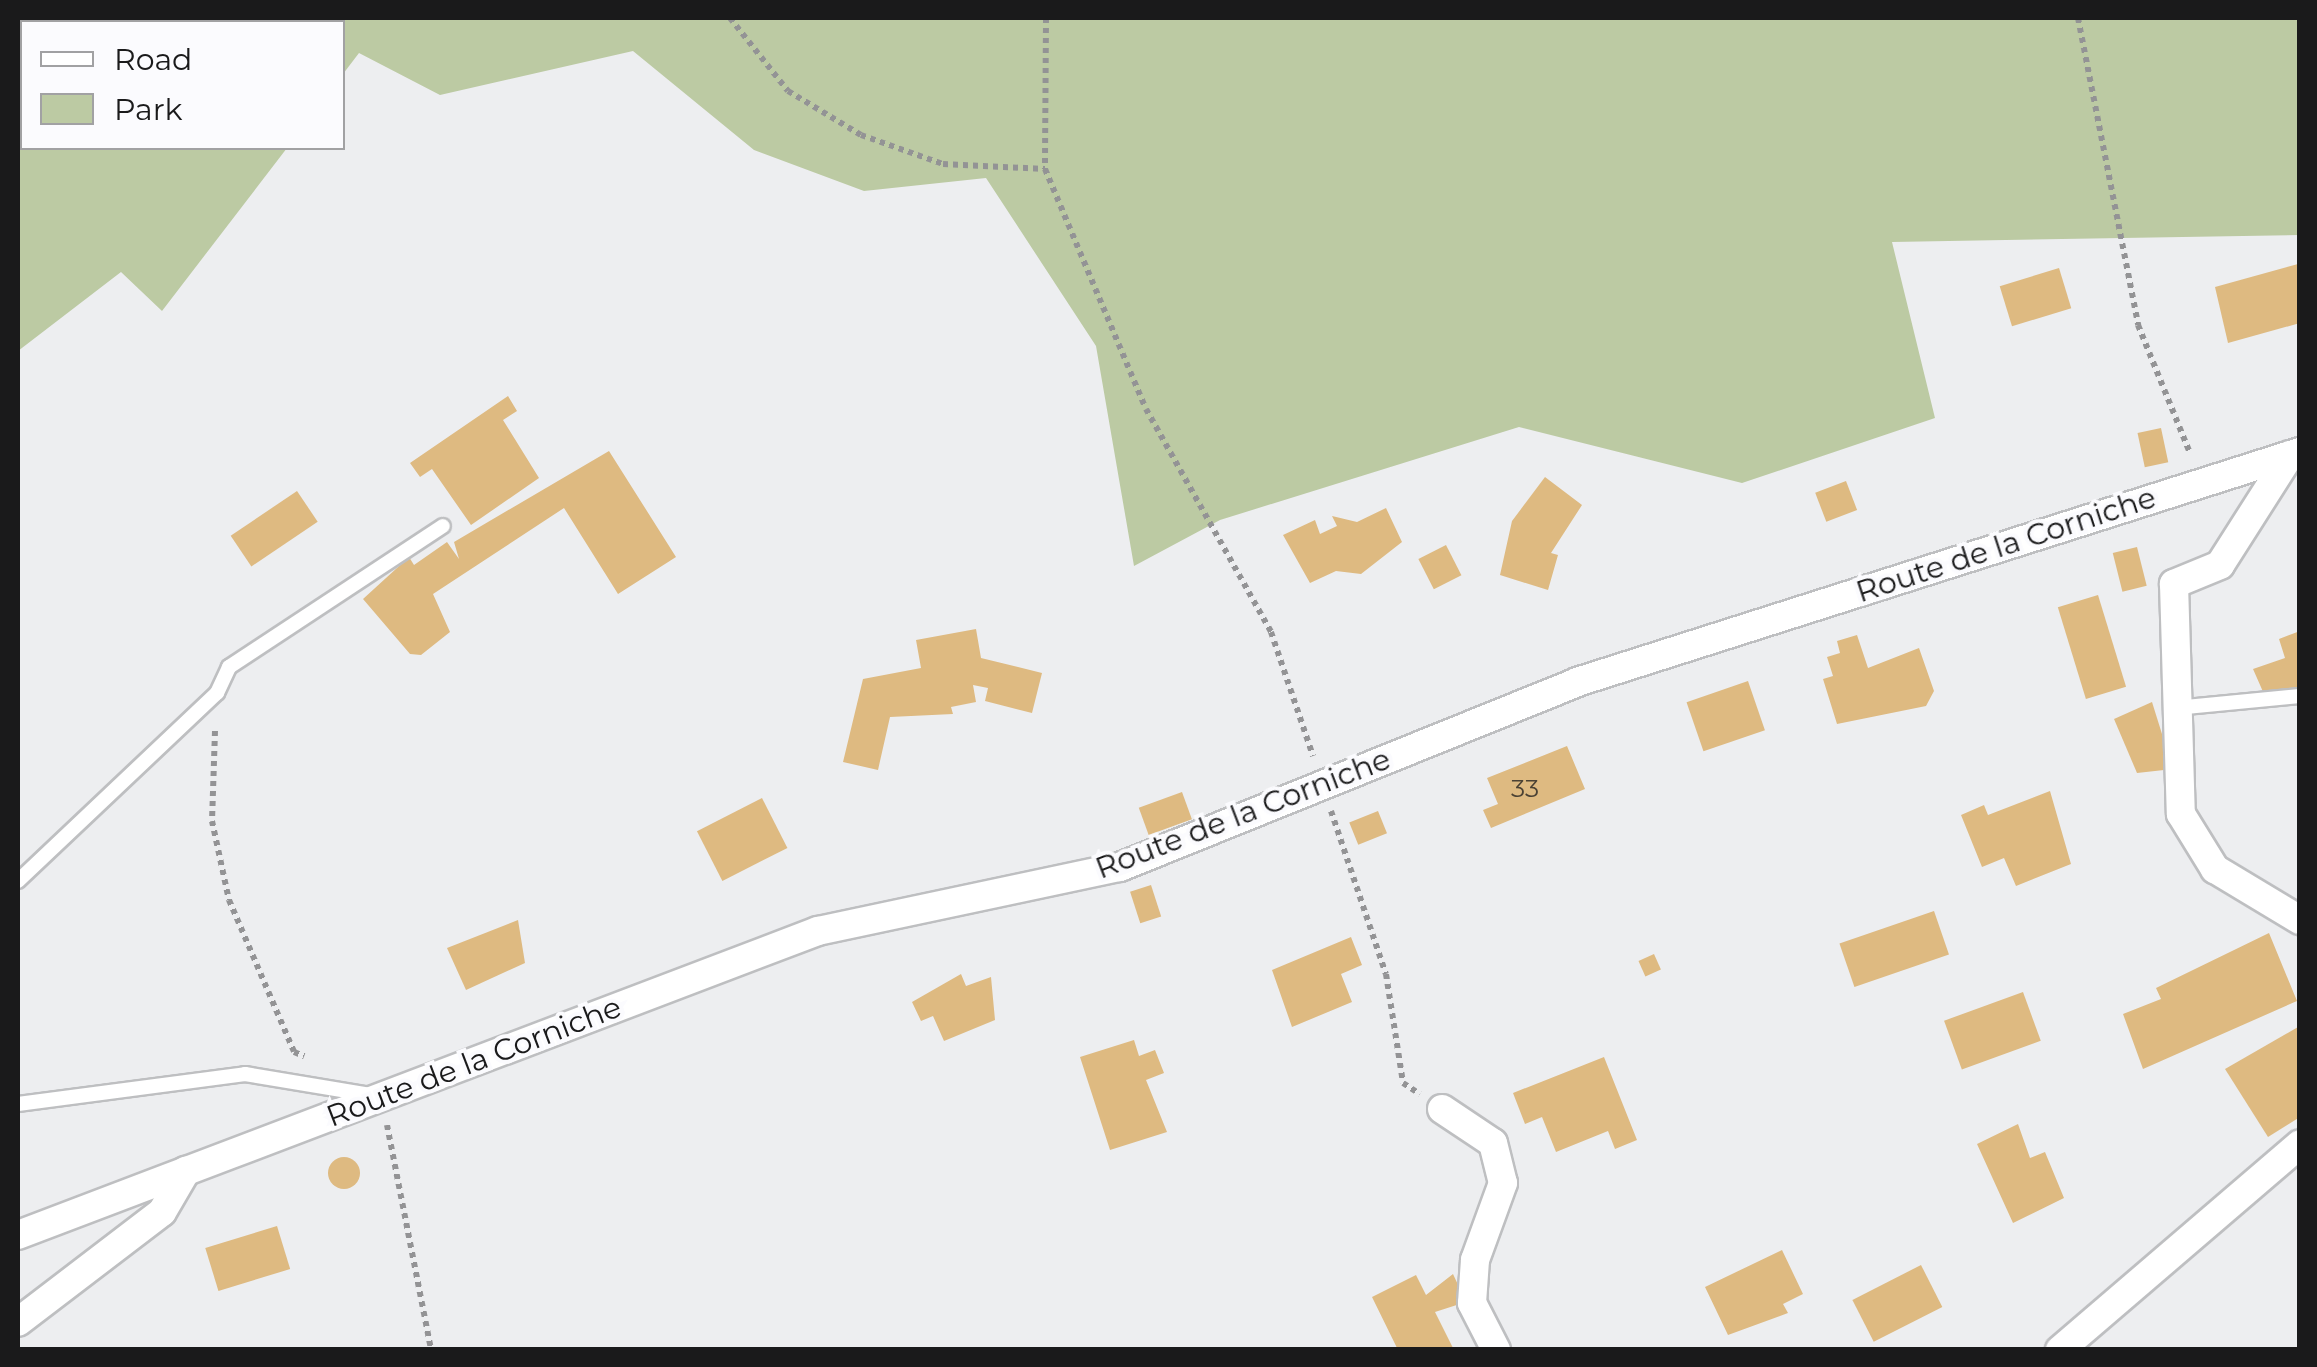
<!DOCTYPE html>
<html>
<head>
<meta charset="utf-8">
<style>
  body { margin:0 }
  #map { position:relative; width:2317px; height:1367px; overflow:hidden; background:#edeef0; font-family:Montserrat,sans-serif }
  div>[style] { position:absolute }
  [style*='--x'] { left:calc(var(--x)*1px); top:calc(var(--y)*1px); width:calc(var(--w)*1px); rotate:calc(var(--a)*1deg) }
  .green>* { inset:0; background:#bccaa3 }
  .building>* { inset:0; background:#deba81; transform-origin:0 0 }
  .round { border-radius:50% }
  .path>* { height:6px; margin-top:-3px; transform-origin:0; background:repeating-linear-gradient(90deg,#939395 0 5px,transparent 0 10px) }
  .roads { filter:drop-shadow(2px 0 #bebfc1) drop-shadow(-2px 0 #bebfc1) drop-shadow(0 2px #bebfc1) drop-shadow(0 -2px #bebfc1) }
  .lane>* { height:14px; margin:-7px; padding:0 7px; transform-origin:7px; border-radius:7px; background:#fff }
  .street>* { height:28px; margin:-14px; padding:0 14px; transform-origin:14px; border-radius:14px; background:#fff }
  span { translate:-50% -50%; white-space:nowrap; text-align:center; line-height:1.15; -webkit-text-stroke:8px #fbfbfe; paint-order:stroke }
  .number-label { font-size:25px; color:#4b4234 }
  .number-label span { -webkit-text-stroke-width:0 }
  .street-label { font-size:30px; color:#1a1a1b }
  .frame { position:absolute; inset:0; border:20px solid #1a1a1b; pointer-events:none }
  .legend { position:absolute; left:20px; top:20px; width:325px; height:130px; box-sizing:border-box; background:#fbfbfe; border:2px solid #a1a1a3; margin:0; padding:12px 18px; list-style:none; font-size:30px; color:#1a1a1b }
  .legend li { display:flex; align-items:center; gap:20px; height:50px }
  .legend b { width:50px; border:2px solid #a1a1a3 }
</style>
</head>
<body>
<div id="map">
  <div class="green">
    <i style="clip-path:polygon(18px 18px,2299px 18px,2299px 235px,1892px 242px,1935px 418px,1742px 483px,1519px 427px,1220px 520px,1134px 566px,1096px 346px,986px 178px,864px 191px,754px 150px,633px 51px,440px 95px,359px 53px,343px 74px,342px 22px,22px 22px,22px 148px,287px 148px,162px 311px,121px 272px,18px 351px)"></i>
  </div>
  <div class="building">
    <i style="clip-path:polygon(2298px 264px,2300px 323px,2228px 343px,2215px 287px)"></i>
    <i style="left:2059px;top:268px;width:42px;height:62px;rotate:73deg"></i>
    <i style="clip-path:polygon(508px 396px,517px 411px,503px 420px,539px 478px,471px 525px,432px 469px,420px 477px,410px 463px)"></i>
    <i style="left:2161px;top:428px;width:35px;height:24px;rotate:78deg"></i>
    <i style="clip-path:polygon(609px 451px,676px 557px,618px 594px,564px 508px,433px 594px,450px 632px,421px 655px,410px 654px,363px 599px,409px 557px,414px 565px,447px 542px,459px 559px,454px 542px)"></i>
    <i style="clip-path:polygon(1545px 477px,1582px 505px,1551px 553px,1558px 555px,1548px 590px,1500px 575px,1512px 521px)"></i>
    <i style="left:1846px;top:481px;width:31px;height:33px;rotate:69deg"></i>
    <i style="left:297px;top:491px;width:37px;height:80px;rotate:56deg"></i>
    <i style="clip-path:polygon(1386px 508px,1402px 542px,1361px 574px,1336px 571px,1310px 583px,1283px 535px,1315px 520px,1320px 534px,1337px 526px,1332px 516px,1357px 522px)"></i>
    <i style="left:1446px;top:545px;width:34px;height:31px;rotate:63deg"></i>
    <i style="left:2137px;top:547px;width:40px;height:25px;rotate:76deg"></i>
    <i style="left:2098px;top:595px;width:96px;height:42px;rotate:73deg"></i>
    <i style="clip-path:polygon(976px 629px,981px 658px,1042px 673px,1032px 713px,985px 701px,988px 688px,973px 685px,976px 702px,951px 707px,953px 714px,890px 717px,878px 770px,843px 762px,863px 679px,921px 668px,916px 640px)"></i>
    <i style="clip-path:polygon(2300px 631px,2300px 688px,2264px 694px,2253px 669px,2285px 658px,2279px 639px)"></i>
    <i style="clip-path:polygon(1857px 635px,1868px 668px,1919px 648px,1934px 691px,1926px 706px,1837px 724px,1823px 679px,1833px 676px,1827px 657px,1840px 653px,1837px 641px)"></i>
    <i style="left:1748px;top:681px;width:52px;height:65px;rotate:71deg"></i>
    <i style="clip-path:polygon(2152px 702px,2173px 769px,2137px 773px,2114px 719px)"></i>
    <i style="clip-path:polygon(1567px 746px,1585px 789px,1491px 828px,1483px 810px,1498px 804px,1487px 778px)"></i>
    <i style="clip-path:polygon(2050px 791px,2071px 864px,2016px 886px,2004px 858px,1982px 867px,1961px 815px,1984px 805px,1988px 815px)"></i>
    <i style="left:1182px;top:792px;width:29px;height:46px;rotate:70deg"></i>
    <i style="left:762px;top:798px;width:56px;height:73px;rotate:63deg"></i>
    <i style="left:1378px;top:811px;width:24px;height:31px;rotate:68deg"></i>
    <i style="left:1151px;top:885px;width:33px;height:22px;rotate:72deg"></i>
    <i style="left:1934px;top:911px;width:46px;height:100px;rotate:71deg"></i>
    <i style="clip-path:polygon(518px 920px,525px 963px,466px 990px,447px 948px)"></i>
    <i style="clip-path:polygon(2269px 933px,2297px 1001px,2143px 1069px,2123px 1014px,2161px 999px,2156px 988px)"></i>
    <i style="clip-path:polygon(1351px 937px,1362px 965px,1341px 974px,1352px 1002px,1292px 1027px,1272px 970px)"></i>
    <i style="left:1654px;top:954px;width:17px;height:17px;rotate:66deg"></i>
    <i style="clip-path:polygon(961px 974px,966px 986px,991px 977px,995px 1020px,944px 1041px,933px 1016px,921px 1021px,912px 1002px)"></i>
    <i style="left:2023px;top:992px;width:52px;height:84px;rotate:70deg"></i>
    <i style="clip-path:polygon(2298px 1027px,2300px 1117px,2268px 1137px,2225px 1069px)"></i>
    <i style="clip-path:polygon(1134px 1040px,1139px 1056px,1155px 1050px,1164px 1073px,1146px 1080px,1167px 1132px,1110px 1150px,1080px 1057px)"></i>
    <i style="clip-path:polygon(1604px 1057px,1637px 1140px,1615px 1149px,1608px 1131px,1556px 1152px,1542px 1117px,1525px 1124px,1513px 1093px)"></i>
    <i style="clip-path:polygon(2018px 1124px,2030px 1158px,2045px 1152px,2064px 1198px,2013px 1223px,1977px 1144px)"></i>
    <i class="round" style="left:328px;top:1157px;width:32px;height:32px"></i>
    <i style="left:277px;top:1226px;width:45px;height:75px;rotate:73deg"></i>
    <i style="clip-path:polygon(1782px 1250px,1803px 1294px,1783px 1304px,1788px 1313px,1728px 1335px,1705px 1287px)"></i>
    <i style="left:1921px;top:1265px;width:47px;height:77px;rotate:63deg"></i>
    <i style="clip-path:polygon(1453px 1274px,1466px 1302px,1435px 1312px,1454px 1350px,1398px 1350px,1372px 1297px,1416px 1275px,1426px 1295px)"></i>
  </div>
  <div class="path">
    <i style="--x:730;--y:18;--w:93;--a:51.5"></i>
    <i style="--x:788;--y:91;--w:85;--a:31.1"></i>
    <i style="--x:861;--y:135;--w:87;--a:19.5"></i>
    <i style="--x:943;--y:164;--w:102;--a:2.8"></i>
    <i style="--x:1046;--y:18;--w:151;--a:90.4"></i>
    <i style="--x:1045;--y:169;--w:260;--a:67.2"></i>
    <i style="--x:1146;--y:409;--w:256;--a:60.7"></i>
    <i style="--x:1271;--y:632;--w:131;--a:71.3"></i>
    <i style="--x:2078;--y:18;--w:313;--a:78.9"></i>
    <i style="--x:2138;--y:325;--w:138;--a:67.9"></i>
    <i style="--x:215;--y:731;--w:90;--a:91.9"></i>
    <i style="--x:212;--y:821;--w:81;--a:77.9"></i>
    <i style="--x:229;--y:900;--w:165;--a:66.8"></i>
    <i style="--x:294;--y:1052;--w:11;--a:22"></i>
    <i style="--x:1331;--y:811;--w:172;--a:71.4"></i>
    <i style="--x:1386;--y:974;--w:110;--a:81.1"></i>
    <i style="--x:1403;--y:1083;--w:20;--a:33"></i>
    <i style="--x:387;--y:1125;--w:229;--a:78.9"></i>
  </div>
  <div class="roads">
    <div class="lane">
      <i style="--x:2185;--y:707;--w:116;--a:-5.5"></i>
      <i style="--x:18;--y:881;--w:274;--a:-43.4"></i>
      <i style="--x:217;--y:693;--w:29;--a:-65"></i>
      <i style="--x:229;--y:667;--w:256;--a:-33.4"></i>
      <i style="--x:18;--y:1104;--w:229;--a:-7.5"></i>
      <i style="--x:245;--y:1074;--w:127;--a:9.5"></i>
    </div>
    <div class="street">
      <i style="--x:2290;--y:455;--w:130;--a:122.5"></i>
      <i style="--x:2220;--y:565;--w:50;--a:157.6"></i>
      <i style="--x:2174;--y:584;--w:230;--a:88.3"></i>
      <i style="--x:2181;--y:814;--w:65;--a:58.3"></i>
      <i style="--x:2215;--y:869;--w:99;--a:31"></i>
      <i style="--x:1442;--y:1109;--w:61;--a:33.7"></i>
      <i style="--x:1493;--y:1143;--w:41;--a:76"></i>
      <i style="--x:1503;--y:1183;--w:82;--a:110"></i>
      <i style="--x:1475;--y:1260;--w:43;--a:94"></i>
      <i style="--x:1472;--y:1303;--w:53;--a:62.9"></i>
      <i style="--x:18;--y:1235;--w:856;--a:-20.81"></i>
      <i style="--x:818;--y:931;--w:309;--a:-12"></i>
      <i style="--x:1120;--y:867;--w:493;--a:-22"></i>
      <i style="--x:1577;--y:682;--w:759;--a:-17.65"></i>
      <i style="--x:18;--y:1322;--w:181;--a:-37.4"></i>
      <i style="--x:162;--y:1212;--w:48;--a:-59.7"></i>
      <i style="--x:2060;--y:1350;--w:316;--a:-40.6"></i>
    </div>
  </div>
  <div class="number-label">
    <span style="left:1525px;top:788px">33</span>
  </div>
  <div class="street-label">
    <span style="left:2006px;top:545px;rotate:-18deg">Route de la Corniche</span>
    <span style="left:1243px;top:814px;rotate:-21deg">Route de la Corniche</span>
    <span style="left:474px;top:1062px;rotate:-21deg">Route de la Corniche</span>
  </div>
  <div class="frame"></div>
  <ul class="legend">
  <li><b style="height:12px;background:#fff"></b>Road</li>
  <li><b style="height:28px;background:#bccaa3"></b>Park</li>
  </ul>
</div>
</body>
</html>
